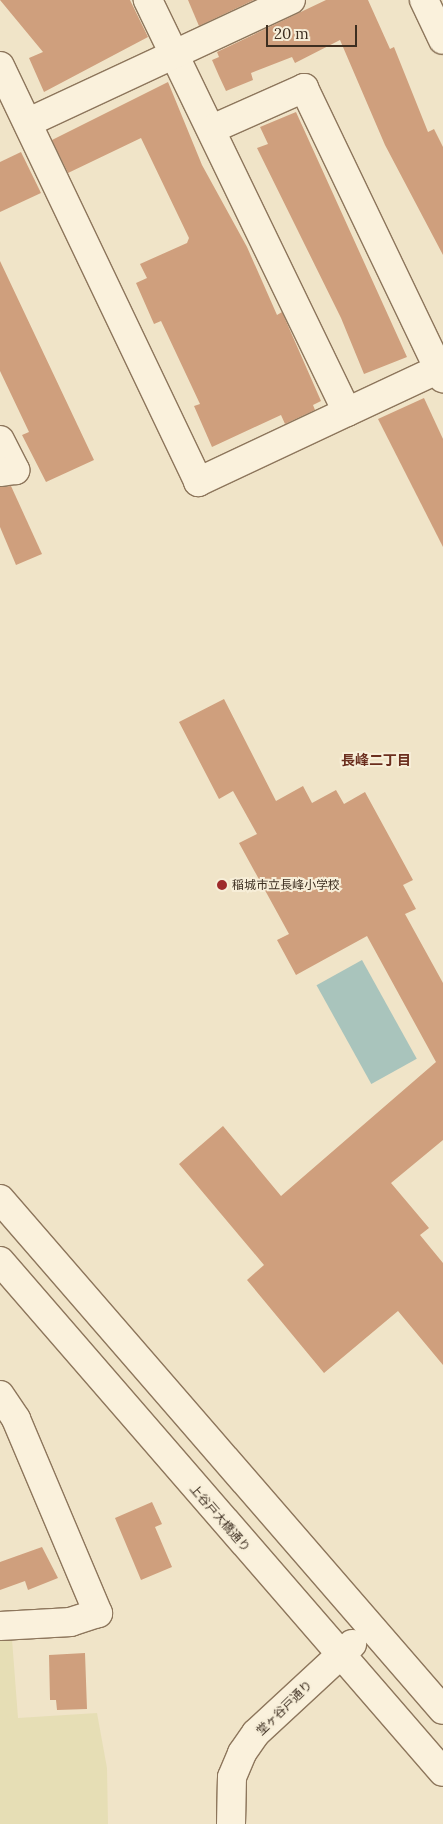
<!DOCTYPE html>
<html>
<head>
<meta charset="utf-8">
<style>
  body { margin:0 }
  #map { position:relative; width:443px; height:1824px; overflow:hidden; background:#f0e4c8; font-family:Lora,"Noto Sans JP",serif }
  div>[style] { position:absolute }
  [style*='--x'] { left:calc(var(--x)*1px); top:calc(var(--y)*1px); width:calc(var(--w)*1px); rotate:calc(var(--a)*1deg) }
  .farmland>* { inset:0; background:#e6deb5 }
  .water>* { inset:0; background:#a9c4bc; transform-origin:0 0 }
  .building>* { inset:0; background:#cf9f7d }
  .roads { filter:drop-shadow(1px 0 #8d765c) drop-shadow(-1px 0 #8d765c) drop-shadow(0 1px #8d765c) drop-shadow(0 -1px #8d765c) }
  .street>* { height:28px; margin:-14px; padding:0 14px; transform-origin:14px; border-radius:14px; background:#faf1dc }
  .secondary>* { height:28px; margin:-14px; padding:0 14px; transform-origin:14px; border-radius:14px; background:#faf1dc }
  .dots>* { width:14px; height:14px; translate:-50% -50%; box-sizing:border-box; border:2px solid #f7eed8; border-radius:50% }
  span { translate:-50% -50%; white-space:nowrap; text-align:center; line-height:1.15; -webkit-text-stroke:4px #f7eed8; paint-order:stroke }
  .poi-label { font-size:12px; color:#3d2e20 }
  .left { translate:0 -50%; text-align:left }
  .street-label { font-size:12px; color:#3d2e20 }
  .neighbourhood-label { font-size:14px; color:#6b2e1e; font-weight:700 }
  .scale { position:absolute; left:266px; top:25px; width:91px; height:22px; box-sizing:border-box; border:2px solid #3d2e20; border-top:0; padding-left:6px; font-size:15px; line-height:18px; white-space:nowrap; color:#3d2e20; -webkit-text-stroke:4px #f7eed8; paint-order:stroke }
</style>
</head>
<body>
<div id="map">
  <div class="farmland">
    <i style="clip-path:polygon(12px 1639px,18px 1718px,97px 1713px,107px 1768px,108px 1824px,0 1824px,0 1641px)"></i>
  </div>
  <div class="water">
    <i style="left:362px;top:960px;width:113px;height:52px;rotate:61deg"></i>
  </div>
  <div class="building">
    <i style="clip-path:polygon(0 0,130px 0,148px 37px,44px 92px,29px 58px,43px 52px)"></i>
    <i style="clip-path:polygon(188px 0,254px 0,199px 26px)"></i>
    <i style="clip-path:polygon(326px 0,368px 0,390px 49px,394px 47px,428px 132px,434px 129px,443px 147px,443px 255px,385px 145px,340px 40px,295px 63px,292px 57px,251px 73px,253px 80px,226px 91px,219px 76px,212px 60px,219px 57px,217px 52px)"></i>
    <i style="clip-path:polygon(168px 82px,202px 165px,247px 247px,277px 315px,282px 312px,321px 401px,313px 405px,315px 410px,285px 424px,281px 415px,212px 447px,194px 406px,200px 404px,161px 321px,154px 324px,136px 283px,147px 278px,140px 264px,187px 243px,189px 238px,141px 138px,68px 173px,52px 140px)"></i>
    <i style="clip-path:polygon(296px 112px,407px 357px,364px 374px,341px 318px,257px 148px,268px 144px,260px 127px)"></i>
    <i style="clip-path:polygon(21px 152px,41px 193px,0 212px,0 162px)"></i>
    <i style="clip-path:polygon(0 261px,94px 460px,46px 482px,22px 435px,29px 432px,0 371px)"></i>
    <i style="clip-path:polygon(424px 398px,443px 439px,443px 547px,378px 419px)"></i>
    <i style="clip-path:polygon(11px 486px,42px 554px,16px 565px,0 527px,0 487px)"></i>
    <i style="clip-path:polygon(224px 699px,276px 801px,303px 786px,312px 803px,336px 790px,344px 804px,365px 792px,413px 880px,403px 885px,416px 909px,405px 914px,443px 983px,443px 1140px,391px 1183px,429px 1228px,420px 1235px,443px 1263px,443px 1365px,398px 1311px,324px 1373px,247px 1280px,264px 1265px,179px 1164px,223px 1126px,281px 1196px,436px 1062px,367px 936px,296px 975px,277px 940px,289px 934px,239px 843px,257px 834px,233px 791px,219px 799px,179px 722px)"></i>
    <i style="clip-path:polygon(152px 1502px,162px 1524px,155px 1527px,172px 1567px,141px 1580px,115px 1518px)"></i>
    <i style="clip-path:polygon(42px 1547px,58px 1578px,28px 1590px,25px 1581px,0 1590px,0 1562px)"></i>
    <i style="clip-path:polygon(85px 1653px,87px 1709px,57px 1710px,56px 1700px,50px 1700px,49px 1655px)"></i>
  </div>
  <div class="roads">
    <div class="street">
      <i style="--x:0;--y:66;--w:461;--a:64.5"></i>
      <i style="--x:198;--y:482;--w:165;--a:-25.2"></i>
      <i style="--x:347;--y:412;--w:458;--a:-115.8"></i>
      <i style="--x:29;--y:122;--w:289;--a:-25"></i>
      <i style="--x:212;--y:129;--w:101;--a:-24"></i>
      <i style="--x:304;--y:88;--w:322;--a:64.4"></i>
      <i style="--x:347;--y:412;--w:102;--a:-25.1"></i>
      <i style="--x:0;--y:440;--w:34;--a:63"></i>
      <i style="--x:15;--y:470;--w:15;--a:172"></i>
      <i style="--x:0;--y:1395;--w:29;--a:56"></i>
      <i style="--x:16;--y:1419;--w:211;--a:67.1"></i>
      <i style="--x:98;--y:1613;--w:28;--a:162"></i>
      <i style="--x:71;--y:1622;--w:71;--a:176.8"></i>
    </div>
    <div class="secondary">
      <i style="--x:424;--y:0;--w:44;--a:64.6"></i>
      <i style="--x:0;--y:1199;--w:676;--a:49.08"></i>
      <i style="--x:0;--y:1261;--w:676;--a:49.08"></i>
      <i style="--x:231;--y:1824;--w:47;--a:-88.8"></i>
      <i style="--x:232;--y:1777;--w:26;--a:-67"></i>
      <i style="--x:242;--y:1753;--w:24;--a:-55"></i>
      <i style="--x:256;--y:1733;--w:131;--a:-42.8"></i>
    </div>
  </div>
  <div class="dots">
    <i style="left:222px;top:885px;background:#9e2a2b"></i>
  </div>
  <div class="poi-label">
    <span class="left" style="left:232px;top:885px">稲城市立長峰小学校</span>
  </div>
  <div class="street-label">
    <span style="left:220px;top:1518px;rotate:49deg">上谷戸大橋通り</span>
    <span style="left:284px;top:1708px;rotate:-44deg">堂ヶ谷戸通り</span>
  </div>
  <div class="neighbourhood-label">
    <span style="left:376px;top:760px">長峰二丁目</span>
  </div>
  <div class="scale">20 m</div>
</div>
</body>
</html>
